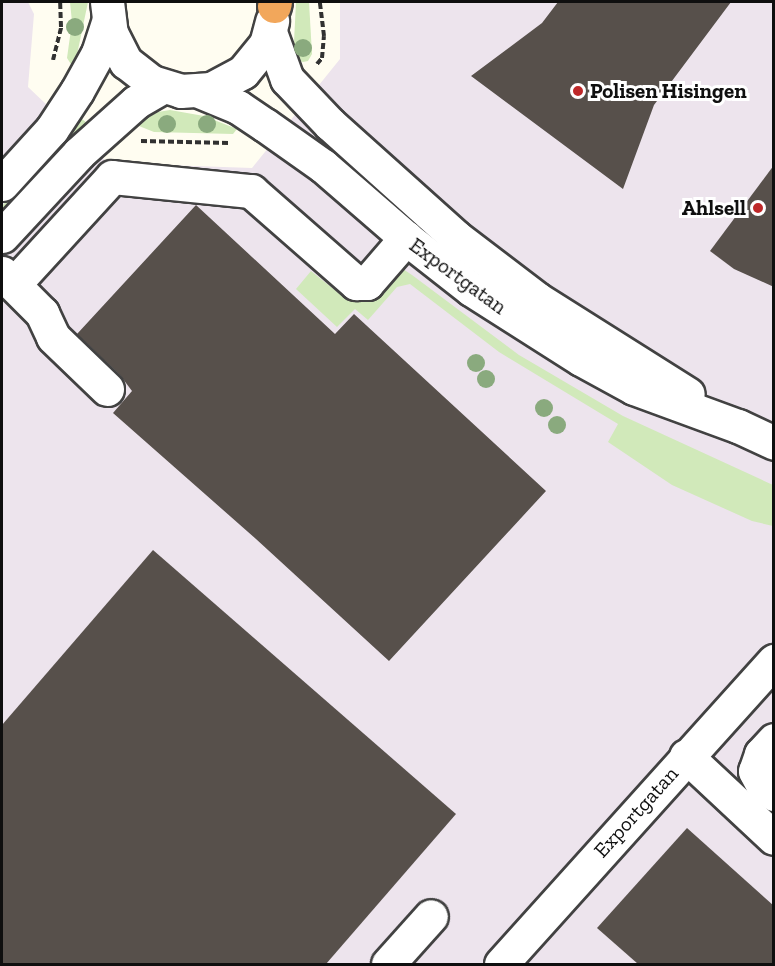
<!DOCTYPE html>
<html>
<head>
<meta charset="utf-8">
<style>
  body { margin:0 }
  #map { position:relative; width:775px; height:966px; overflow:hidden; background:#fffdf1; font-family:"Zilla Slab",serif }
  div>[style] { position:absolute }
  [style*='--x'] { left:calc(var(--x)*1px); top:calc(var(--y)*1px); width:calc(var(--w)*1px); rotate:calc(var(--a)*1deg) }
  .industrial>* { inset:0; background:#ede4ed }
  .green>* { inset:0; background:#d1e9ba }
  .building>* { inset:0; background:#57504b }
  .path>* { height:4px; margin-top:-2px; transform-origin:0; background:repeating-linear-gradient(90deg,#313131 0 6px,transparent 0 9px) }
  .roads { filter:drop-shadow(2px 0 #424242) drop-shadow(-2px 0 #424242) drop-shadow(0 2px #424242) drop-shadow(0 -2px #424242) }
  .minor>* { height:33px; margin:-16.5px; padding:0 16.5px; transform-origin:16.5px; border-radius:16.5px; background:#fff }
  .highway>* { height:33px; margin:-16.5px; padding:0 16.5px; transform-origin:16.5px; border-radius:16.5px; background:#f2a75b }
  .trees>* { width:18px; height:18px; margin:-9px; border-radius:50%; background:#8aaa7e }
  .dots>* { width:16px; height:16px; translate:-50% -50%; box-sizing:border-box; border:3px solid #fff; border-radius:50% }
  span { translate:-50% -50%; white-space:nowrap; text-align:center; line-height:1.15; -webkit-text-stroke:6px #fff; paint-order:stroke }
  .poi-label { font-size:21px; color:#0f0f0f; font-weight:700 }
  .left { translate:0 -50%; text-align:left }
  .right { translate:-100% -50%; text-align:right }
  .street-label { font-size:21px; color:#0f0f0f }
  .frame { position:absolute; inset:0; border:3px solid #0f0f0f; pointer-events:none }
</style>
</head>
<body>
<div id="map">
  <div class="industrial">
    <i style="clip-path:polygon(2px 2px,28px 2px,34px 14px,28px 87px,108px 163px,252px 168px,340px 59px,340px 2px,773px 2px,773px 964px,2px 964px)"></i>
  </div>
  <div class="green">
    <i style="clip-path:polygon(70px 2px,88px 2px,74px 69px,67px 58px,72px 22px)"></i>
    <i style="clip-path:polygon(296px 2px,309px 2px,312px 54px,308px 61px,303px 62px,297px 60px,294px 42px)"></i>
    <i style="clip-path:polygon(170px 110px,204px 116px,237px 129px,233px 134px,154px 132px,134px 124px,158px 112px)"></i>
    <i style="clip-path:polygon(78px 116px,91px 126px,2px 223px,2px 206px,48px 156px)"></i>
    <i style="clip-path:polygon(395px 269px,403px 269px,412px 275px,519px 355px,623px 416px,773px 485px,773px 526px,752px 521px,672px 485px,608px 442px,618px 424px,499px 352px,410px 284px,397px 287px,368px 320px,355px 309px,337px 327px,296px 289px,311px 271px,346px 299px,359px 302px,370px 297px)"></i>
  </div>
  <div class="building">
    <i style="clip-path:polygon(558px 2px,731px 2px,654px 105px,623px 189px,471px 76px,542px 23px)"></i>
    <i style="clip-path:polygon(774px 165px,774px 287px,734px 269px,710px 251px)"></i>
    <i style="clip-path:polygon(196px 205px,335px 334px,354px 314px,546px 491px,389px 661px,256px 539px,113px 413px,132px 391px,120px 375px,77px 334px)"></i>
    <i style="clip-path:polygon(153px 550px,456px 814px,326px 964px,2px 964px,2px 725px)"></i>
    <i style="clip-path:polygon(687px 828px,774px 906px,774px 964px,638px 964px,597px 928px)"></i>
  </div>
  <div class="path">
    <i style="--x:53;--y:60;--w:34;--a:-76"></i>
    <i style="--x:61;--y:27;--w:25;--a:-92"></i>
    <i style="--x:317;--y:64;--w:8;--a:-50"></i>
    <i style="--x:322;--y:58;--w:22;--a:-85"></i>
    <i style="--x:324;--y:36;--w:34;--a:-97"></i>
    <i style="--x:141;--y:141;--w:88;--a:1.3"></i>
  </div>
  <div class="roads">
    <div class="minor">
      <i style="--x:107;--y:2;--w:31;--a:83"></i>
      <i style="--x:111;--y:33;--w:33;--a:63"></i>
      <i style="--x:126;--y:62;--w:33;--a:38"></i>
      <i style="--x:152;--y:82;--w:30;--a:17"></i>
      <i style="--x:181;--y:91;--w:30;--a:-4"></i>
      <i style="--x:211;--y:89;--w:36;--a:-28"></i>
      <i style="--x:243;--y:72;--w:36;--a:-51"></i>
      <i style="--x:266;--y:44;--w:24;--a:-75"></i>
      <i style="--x:270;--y:32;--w:50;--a:70.1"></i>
      <i style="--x:287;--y:79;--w:62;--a:46.3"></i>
      <i style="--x:330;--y:124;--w:169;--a:41.9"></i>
      <i style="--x:456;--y:237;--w:102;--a:37.4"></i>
      <i style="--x:537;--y:299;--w:178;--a:32.2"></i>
      <i style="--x:199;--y:91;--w:42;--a:22.3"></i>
      <i style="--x:238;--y:107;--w:32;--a:34"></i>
      <i style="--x:265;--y:125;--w:71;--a:35.3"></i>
      <i style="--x:323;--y:166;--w:110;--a:40.9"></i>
      <i style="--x:406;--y:238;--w:83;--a:38.1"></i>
      <i style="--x:471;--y:289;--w:130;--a:32.5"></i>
      <i style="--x:581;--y:359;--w:60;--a:28.7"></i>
      <i style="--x:634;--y:388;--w:111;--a:20.1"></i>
      <i style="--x:738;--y:426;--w:40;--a:25"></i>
      <i style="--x:2;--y:184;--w:74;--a:-47.7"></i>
      <i style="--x:52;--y:129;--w:45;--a:-56.7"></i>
      <i style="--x:77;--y:91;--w:43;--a:-61.1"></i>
      <i style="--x:98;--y:53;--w:33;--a:-72"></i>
      <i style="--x:2;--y:236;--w:113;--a:-47.1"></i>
      <i style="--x:79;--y:153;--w:76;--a:-41.8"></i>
      <i style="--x:136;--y:102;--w:30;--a:-30"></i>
      <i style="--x:2;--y:273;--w:57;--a:45"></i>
      <i style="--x:42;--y:313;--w:26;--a:65"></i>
      <i style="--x:53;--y:337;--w:75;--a:43.9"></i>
      <i style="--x:14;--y:284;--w:145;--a:-47.5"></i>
      <i style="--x:112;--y:177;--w:140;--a:5.8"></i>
      <i style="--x:251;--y:191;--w:140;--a:41.2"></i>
      <i style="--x:356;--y:283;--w:11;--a:0"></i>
      <i style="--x:367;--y:283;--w:60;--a:-49.1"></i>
      <i style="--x:774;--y:740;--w:19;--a:133"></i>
      <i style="--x:761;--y:754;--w:18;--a:109"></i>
      <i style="--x:755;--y:771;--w:17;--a:62"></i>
      <i style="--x:763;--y:786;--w:14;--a:36"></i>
      <i style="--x:686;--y:756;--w:120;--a:43"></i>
      <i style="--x:388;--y:964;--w:64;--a:-48.1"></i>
      <i style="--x:501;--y:964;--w:408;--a:-48"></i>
    </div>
    <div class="highway">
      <i style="--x:274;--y:6;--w:4;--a:-76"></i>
    </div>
  </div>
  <div class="trees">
    <i style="left:75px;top:27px"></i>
    <i style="left:303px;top:48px"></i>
    <i style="left:167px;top:124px"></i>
    <i style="left:207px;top:124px"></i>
    <i style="left:476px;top:363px"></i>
    <i style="left:486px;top:379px"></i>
    <i style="left:544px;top:408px"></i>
    <i style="left:557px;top:425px"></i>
  </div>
  <div class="dots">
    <i style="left:578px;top:91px;background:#be2829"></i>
    <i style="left:758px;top:208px;background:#be2829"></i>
  </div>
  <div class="poi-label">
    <span class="left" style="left:590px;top:91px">Polisen Hisingen</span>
    <span class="right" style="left:746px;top:208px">Ahlsell</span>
  </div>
  <div class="street-label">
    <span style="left:458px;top:276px;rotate:36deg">Exportgatan</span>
    <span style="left:636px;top:812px;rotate:-48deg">Exportgatan</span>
  </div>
  <div class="frame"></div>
</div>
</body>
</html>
